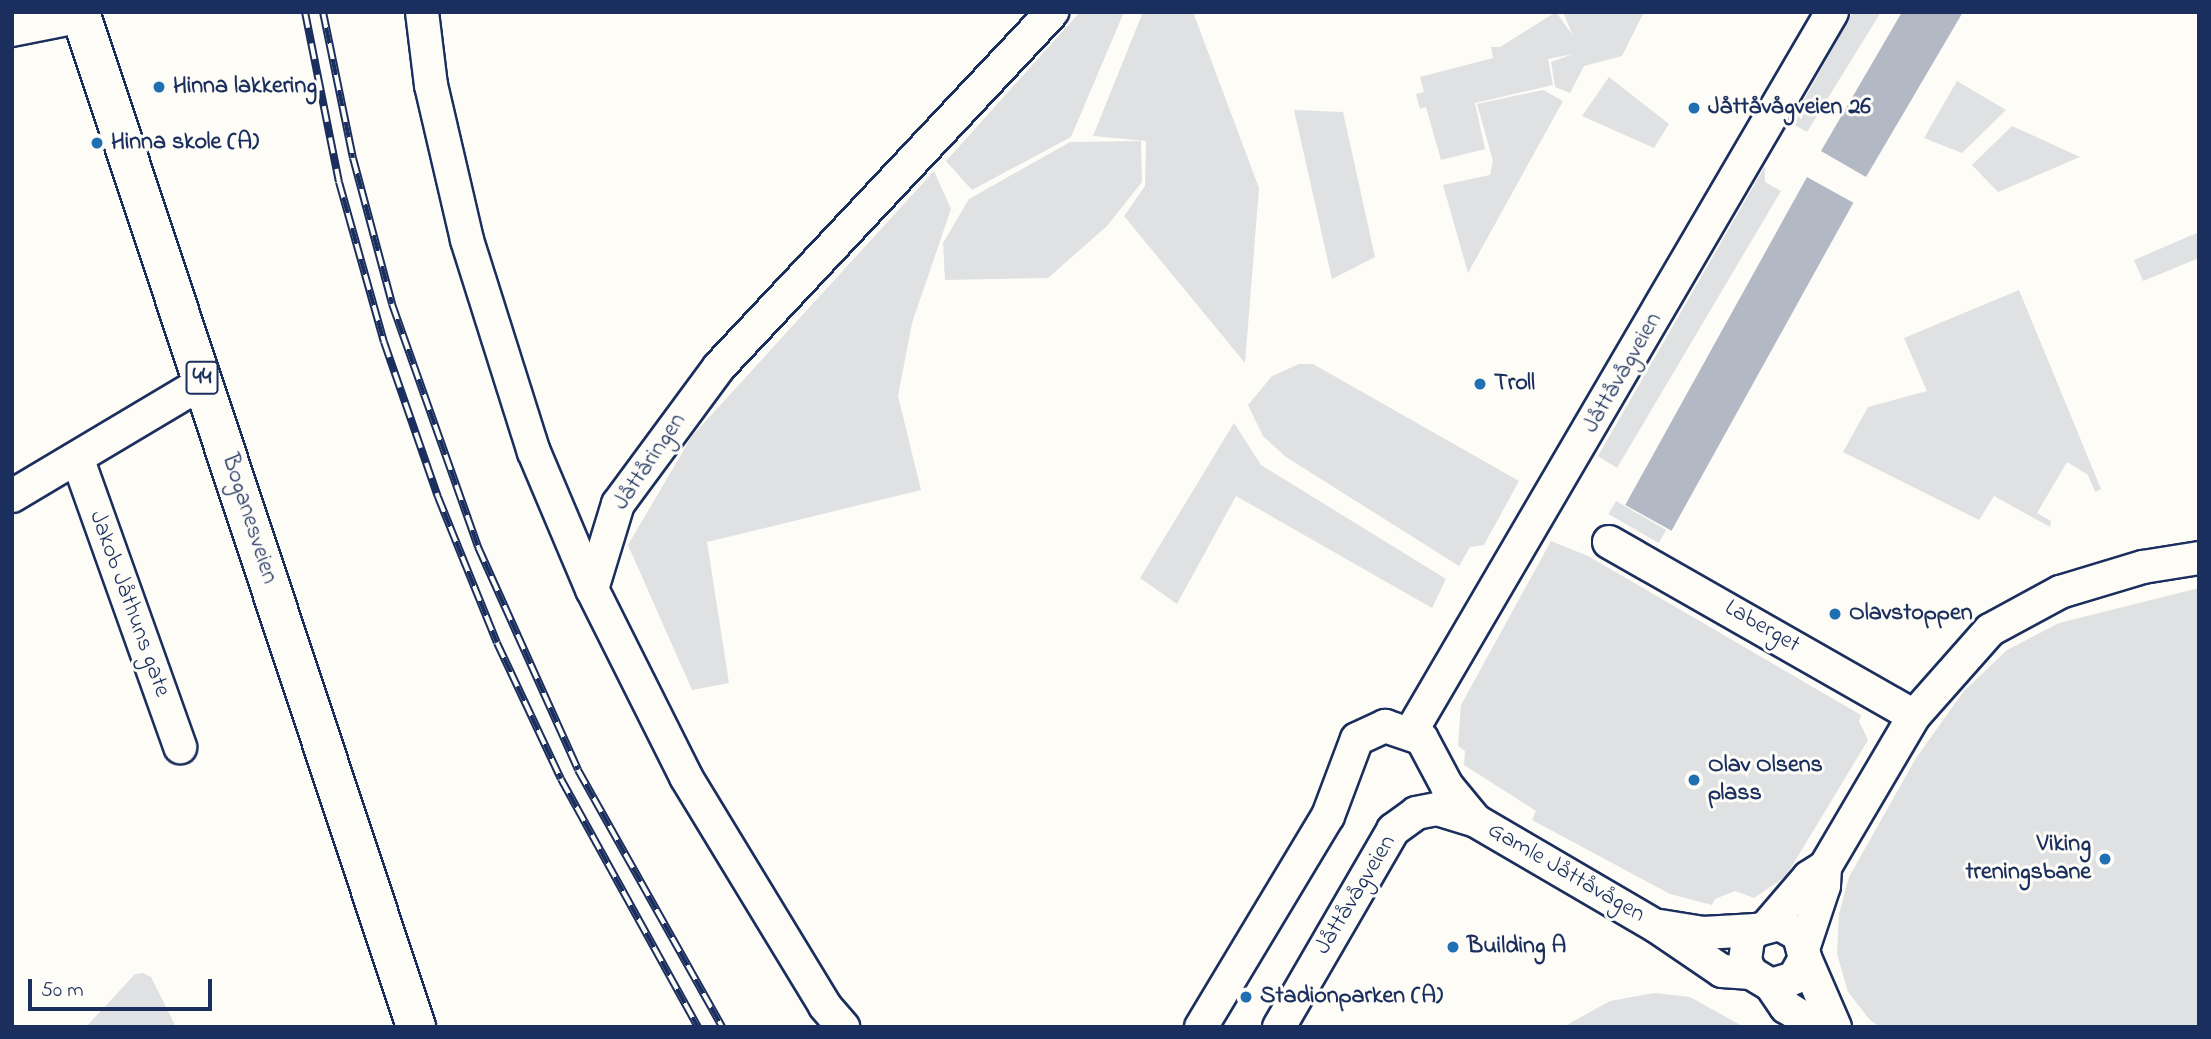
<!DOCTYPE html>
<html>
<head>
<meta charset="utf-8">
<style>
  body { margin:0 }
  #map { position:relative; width:2211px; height:1039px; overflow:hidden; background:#fdfcf7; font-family:"Indie Flower",sans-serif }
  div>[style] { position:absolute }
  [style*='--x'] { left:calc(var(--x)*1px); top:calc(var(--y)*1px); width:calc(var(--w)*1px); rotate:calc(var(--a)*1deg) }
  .green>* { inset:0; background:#e0e1e3; transform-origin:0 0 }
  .water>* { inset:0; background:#b3b8c5; transform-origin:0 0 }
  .roads { filter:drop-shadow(2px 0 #1b2f5e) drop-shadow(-2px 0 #1b2f5e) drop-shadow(0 2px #1b2f5e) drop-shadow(0 -2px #1b2f5e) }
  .minor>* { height:32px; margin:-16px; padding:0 16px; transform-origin:16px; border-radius:16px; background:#fdfcf7 }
  .major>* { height:38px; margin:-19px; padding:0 19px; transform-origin:19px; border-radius:19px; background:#fdfcf7 }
  .rail>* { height:8px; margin-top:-4px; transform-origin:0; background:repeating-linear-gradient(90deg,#fdfcf7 0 16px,#1b2f5e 0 32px); box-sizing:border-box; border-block:2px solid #1b2f5e }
  .dots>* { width:19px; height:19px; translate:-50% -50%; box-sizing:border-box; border:4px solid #fdfcf7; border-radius:50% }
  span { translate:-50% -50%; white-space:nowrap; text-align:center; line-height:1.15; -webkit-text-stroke:6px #fdfcf7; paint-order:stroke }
  .shield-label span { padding:2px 5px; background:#fdfcf7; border:2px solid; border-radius:5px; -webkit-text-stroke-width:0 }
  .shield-label { font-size:23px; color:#1b2f5e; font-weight:700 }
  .poi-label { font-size:24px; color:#1b2f5e; font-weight:700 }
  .left { translate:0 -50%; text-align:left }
  .right { translate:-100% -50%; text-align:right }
  .street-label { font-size:24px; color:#1b2f5e }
  .frame { position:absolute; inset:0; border:14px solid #1b2f5e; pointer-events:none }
  .scale { position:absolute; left:28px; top:979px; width:184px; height:32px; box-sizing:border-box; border:4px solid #1b2f5e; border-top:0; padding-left:9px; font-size:21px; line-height:24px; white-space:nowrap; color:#1b2f5e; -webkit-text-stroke:5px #fdfcf7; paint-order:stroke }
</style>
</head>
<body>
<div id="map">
  <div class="green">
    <i style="clip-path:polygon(1080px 12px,1124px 12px,1071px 137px,972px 190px,946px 161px)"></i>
    <i style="clip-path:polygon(1143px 12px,1193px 12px,1259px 188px,1245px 363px,1124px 216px,1145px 186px,1146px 141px,1093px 136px)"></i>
    <i style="clip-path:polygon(1556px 12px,1573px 36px,1563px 12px,1644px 12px,1622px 56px,1584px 66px,1570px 93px,1555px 87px,1551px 62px,1573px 54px,1548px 59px,1553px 85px,1475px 103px,1485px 149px,1441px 160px,1426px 107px,1420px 109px,1416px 94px,1424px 92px,1420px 77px,1493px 58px,1491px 47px,1500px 47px)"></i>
    <i style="clip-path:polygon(1853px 12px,1881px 12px,1807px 132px,1791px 123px)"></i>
    <i style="clip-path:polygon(1609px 77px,1669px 124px,1654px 148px,1582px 116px)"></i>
    <i style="clip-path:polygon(1957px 81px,2006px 110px,1962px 153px,1924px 138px)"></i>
    <i style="clip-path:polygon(1543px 90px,1563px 101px,1468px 273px,1443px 185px,1490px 175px,1493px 161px,1477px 104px)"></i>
    <i style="clip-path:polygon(1294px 110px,1343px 112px,1375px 257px,1332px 279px)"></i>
    <i style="clip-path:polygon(2012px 126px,2080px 157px,1998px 192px,1972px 165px)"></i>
    <i style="clip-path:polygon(1141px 141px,1142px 182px,1107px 226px,1048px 278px,945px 280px,943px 243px,969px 199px,1070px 142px)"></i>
    <i style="clip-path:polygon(1765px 166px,1765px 182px,1781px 191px,1617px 468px,1598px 456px)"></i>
    <i style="clip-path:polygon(934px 171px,951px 209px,912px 323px,898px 396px,921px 490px,707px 542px,729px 683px,692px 690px,628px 545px,692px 436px)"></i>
    <i style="clip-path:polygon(2199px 232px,2199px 258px,2143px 281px,2134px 260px)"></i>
    <i style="clip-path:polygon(2019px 290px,2101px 489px,2095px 492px,2088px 475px,2067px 462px,2037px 513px,2051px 521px,2050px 527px,1994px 496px,1979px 520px,1843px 452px,1868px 407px,1927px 391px,1904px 338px)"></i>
    <i style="clip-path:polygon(1299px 364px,1313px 364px,1519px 481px,1484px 545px,1470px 547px,1459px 566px,1286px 457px,1263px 436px,1248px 405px,1272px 376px)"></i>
    <i style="clip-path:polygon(1234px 423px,1261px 465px,1446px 579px,1432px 608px,1236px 496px,1177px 604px,1140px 578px)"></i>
    <i style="left:1616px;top:501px;width:58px;height:15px;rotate:30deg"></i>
    <i style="clip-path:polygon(1551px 541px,1588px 556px,1861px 715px,1859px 721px,1868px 740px,1786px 876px,1754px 898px,1735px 891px,1715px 899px,1712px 905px,1670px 894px,1532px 820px,1536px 811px,1464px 765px,1465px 751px,1458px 746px,1461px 705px)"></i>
    <i style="clip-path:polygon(2199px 588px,2199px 1027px,1880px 1027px,1870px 1020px,1848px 992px,1837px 954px,1839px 914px,1849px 877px,1916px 758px,1964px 691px,2007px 650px,2059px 623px)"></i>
    <i style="clip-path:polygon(143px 973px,151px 977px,176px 1027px,86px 1027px,135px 974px)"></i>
    <i style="clip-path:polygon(1654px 993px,1690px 997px,1744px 1027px,1563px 1027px,1610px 1001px)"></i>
  </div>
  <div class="water">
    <i style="clip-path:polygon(1902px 12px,1963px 12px,1866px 177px,1821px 151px)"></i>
    <i style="left:1807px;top:177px;width:53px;height:375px;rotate:29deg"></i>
  </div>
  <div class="roads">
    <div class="minor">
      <i style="--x:422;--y:12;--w:74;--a:83"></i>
      <i style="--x:431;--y:85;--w:159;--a:76.9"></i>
      <i style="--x:467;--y:240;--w:222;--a:72.5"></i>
      <i style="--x:534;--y:452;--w:149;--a:67.1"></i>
      <i style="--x:592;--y:589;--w:210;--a:63.4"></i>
      <i style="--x:686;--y:777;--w:268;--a:58.7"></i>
      <i style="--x:825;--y:1006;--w:28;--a:49"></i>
      <i style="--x:12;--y:30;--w:71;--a:-11.3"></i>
      <i style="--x:78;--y:460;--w:305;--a:70.4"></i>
      <i style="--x:12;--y:496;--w:222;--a:-30.8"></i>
      <i style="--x:1609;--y:542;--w:351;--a:29.7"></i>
      <i style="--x:592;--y:589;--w:89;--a:-73"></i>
      <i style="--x:618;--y:504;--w:170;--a:-53.6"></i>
      <i style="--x:719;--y:367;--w:487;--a:-46.8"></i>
      <i style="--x:1411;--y:732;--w:834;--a:-59.68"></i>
      <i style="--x:1768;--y:925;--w:63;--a:-49.5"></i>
      <i style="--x:1809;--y:877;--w:19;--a:-32"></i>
      <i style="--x:1660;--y:926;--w:44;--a:9.2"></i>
      <i style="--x:1703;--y:933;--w:53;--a:-3.2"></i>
      <i style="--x:1804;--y:946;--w:63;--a:-71.6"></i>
      <i style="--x:1824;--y:886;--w:19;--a:-87"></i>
      <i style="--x:1825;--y:867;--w:175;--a:-59.5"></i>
      <i style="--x:1914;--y:716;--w:115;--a:-48.5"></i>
      <i style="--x:1990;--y:630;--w:80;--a:-28.5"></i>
      <i style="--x:2060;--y:592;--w:87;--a:-16.8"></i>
      <i style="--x:2143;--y:567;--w:57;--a:-9.1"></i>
      <i style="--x:1805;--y:958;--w:75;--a:66.5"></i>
      <i style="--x:1771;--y:985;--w:24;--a:-17"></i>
      <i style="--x:1794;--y:978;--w:23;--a:-61"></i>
      <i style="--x:1805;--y:958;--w:24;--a:-105"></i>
      <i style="--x:1799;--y:935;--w:23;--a:-151"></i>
      <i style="--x:1779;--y:924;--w:24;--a:165"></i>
      <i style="--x:1756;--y:930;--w:12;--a:132"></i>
      <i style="--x:1748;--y:939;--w:22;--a:98"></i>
      <i style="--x:1745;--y:961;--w:13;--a:63"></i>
      <i style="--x:1751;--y:973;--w:23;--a:31"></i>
      <i style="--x:1771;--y:985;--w:27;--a:56"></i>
      <i style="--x:1786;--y:1007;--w:38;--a:32"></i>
      <i style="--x:1201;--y:1027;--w:246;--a:-59"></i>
      <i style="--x:1328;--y:816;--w:82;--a:-69.4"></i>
      <i style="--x:1357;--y:739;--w:31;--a:-25"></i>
      <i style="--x:1385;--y:726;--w:39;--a:19"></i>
      <i style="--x:1422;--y:739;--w:53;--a:62"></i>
      <i style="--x:1447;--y:786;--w:45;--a:50.4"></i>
      <i style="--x:1279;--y:1027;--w:228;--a:-59.9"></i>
      <i style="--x:1393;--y:830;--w:29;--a:-36"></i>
      <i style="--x:1416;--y:813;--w:21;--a:-11"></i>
      <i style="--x:1437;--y:809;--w:41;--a:17.1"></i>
      <i style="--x:1476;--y:821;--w:208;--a:30.3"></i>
      <i style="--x:1656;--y:926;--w:80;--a:34.3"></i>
      <i style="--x:1722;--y:971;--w:29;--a:4"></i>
    </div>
    <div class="major">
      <i style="--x:80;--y:12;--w:1069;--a:71.68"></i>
    </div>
  </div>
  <div class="rail">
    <i style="--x:305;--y:12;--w:173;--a:78.7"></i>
    <i style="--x:339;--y:182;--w:166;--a:74.3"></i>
    <i style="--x:384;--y:342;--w:164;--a:70.8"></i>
    <i style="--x:438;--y:497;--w:157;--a:68"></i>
    <i style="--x:497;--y:643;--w:150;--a:64.8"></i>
    <i style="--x:561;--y:779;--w:283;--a:61.1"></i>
    <i style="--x:323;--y:12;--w:149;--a:78.4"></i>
    <i style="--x:353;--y:158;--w:151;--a:75"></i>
    <i style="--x:392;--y:304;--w:258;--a:70.5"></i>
    <i style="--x:478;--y:547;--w:244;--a:65.8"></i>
    <i style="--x:578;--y:770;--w:295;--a:60.7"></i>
  </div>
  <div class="dots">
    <i style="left:159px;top:87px;background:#1f6fb2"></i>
    <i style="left:1694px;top:108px;background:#1f6fb2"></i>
    <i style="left:97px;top:143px;background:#1f6fb2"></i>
    <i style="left:1480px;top:384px;background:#1f6fb2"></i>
    <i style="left:1835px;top:614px;background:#1f6fb2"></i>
    <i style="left:1694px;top:780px;background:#1f6fb2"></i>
    <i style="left:2105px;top:859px;background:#1f6fb2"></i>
    <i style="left:1453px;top:947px;background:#1f6fb2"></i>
    <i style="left:1246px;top:997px;background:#1f6fb2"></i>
  </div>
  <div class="shield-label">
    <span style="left:202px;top:378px">44</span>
  </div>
  <div class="poi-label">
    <span class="left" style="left:173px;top:87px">Hinna lakkering</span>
    <span class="left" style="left:1708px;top:108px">Jåttåvågveien 26</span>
    <span class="left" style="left:111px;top:143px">Hinna skole (A)</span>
    <span class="left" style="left:1494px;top:384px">Troll</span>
    <span class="left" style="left:1849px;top:614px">Olavstoppen</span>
    <span class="left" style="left:1708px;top:780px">Olav Olsens<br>plass</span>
    <span class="right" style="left:2091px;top:859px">Viking<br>treningsbane</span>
    <span class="left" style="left:1467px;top:947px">Building A</span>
    <span class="left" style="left:1260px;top:997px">Stadionparken (A)</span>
  </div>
  <div class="street-label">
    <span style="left:1623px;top:373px;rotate:-60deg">Jåttåvågveien</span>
    <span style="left:650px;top:462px;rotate:-56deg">Jåttåringen</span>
    <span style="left:249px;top:519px;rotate:72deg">Boganesveien</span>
    <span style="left:129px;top:604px;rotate:70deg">Jakob Jåthuns gate</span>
    <span style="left:1762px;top:627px;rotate:30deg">Laberget</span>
    <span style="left:1566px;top:873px;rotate:30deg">Gamle Jåttåvågen</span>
    <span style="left:1356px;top:895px;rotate:-59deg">Jåttåvågveien</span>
  </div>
  <div class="frame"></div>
  <div class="scale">50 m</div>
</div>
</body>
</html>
